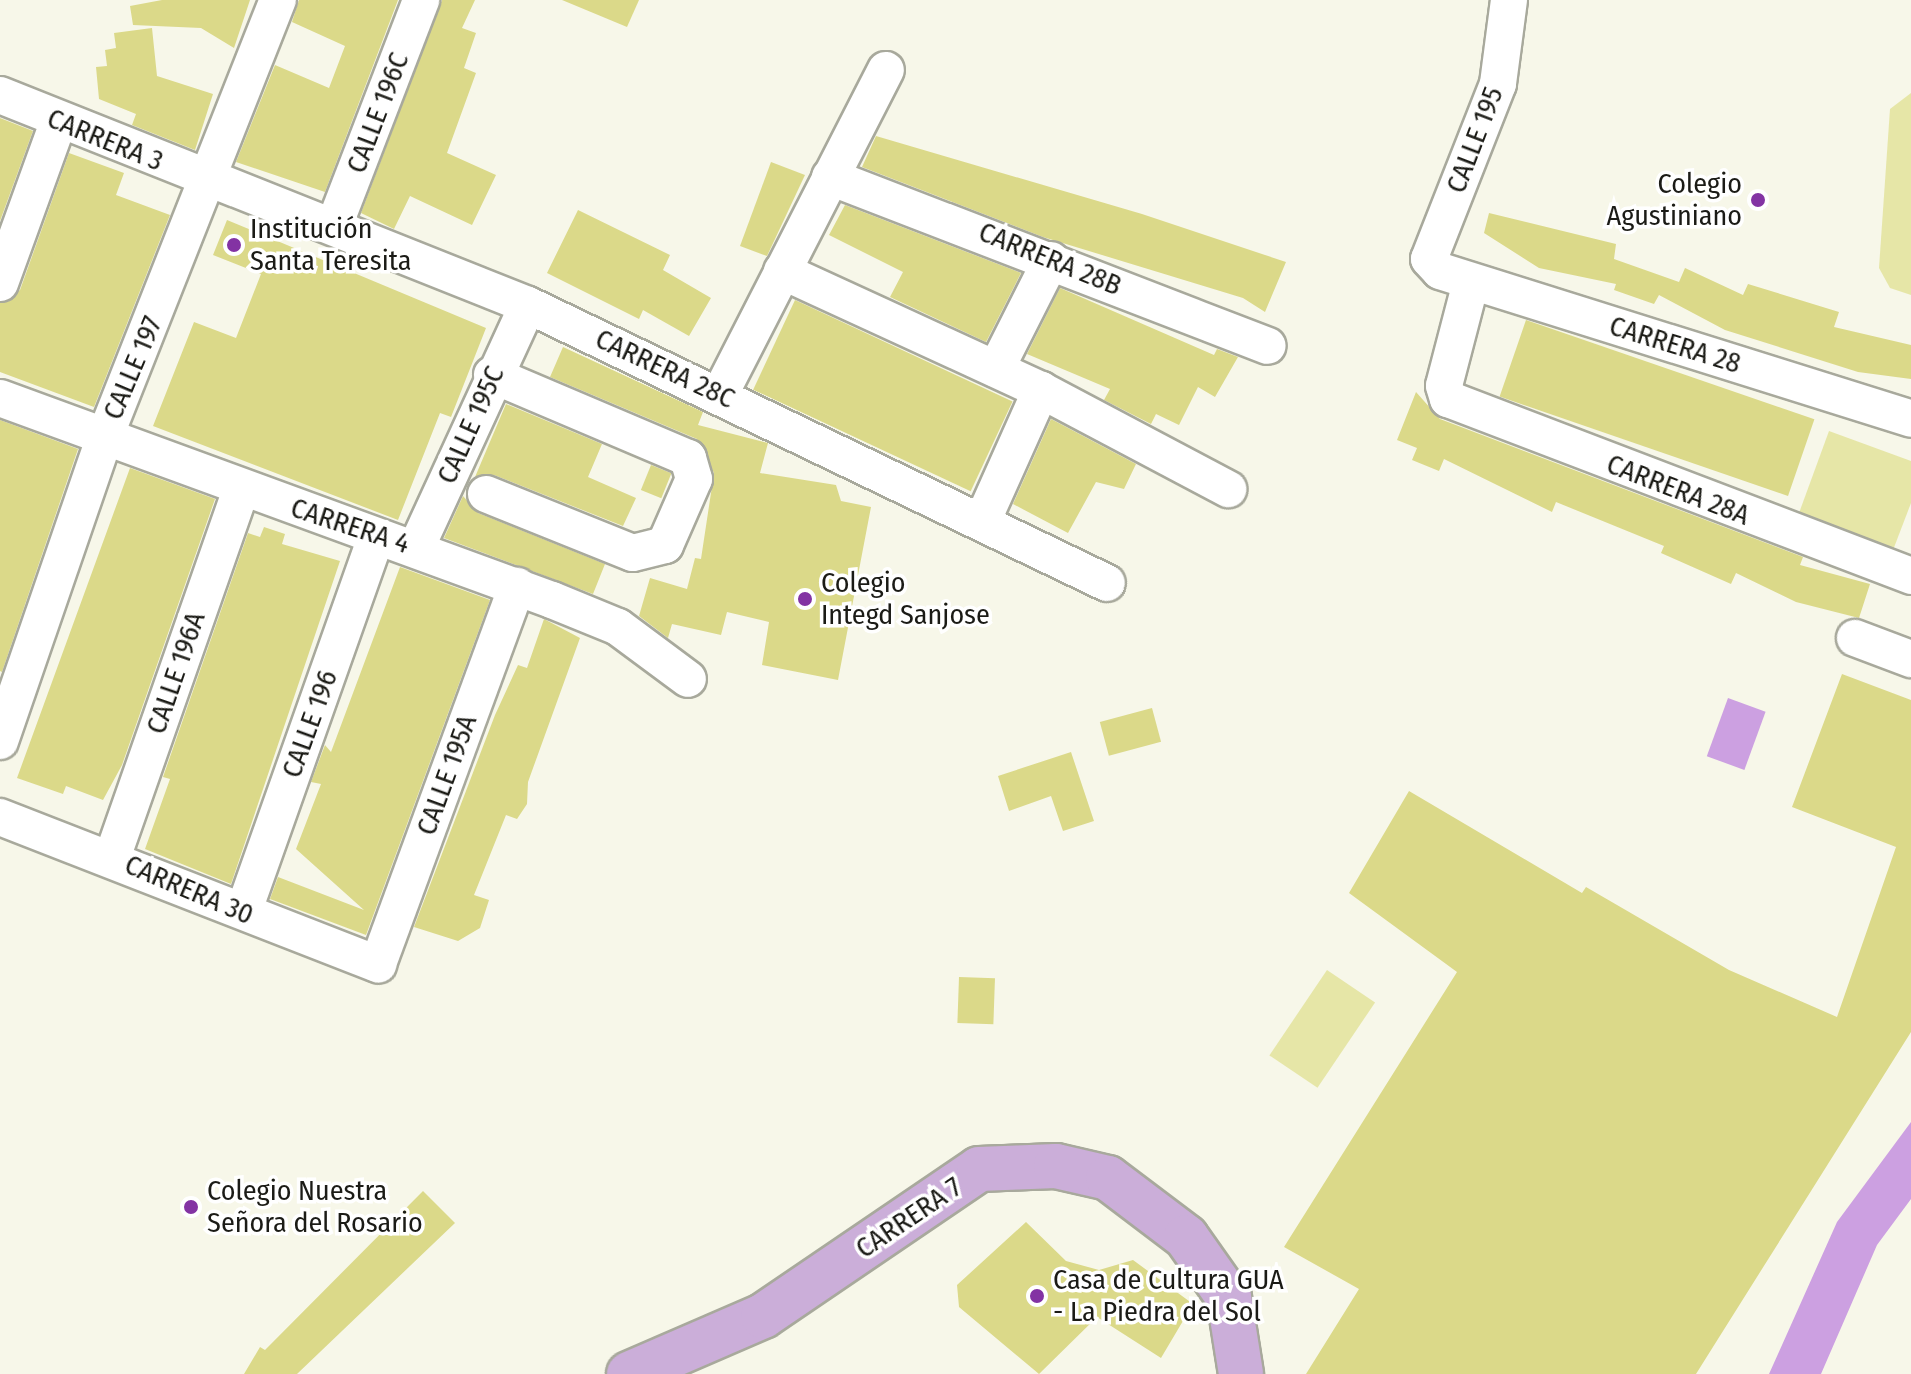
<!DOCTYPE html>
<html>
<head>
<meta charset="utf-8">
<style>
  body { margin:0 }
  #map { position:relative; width:1911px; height:1374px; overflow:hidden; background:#f7f7e9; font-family:"Fira Sans Condensed",sans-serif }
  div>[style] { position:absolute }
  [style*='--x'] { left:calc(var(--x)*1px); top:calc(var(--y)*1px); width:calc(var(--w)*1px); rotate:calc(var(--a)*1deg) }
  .green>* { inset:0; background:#e6e6a7; transform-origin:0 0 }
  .water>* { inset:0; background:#cca0e1; transform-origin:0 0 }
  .building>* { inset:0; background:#dbd989; transform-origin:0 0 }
  .roads { filter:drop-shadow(2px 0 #a8a99c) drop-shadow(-2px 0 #a8a99c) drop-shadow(0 2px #a8a99c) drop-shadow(0 -2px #a8a99c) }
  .minor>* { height:36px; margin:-18px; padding:0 18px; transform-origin:18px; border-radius:18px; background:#fff }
  .major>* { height:44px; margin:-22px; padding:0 22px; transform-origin:22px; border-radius:22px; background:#cbaed9 }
  .dots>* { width:22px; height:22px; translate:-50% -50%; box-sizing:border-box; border:4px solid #fff; border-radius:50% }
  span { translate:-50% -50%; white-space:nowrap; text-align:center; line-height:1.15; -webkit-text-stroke:7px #fff; paint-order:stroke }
  .street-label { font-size:28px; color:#1b1b16 }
  .poi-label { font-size:28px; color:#1b1b16 }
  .right { translate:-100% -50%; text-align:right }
  .left { translate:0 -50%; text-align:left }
</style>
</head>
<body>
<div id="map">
  <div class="green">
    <i style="clip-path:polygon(1911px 93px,1911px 295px,1890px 288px,1879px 268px,1890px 109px)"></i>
    <i style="clip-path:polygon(1829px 431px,1911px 461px,1911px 503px,1890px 558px,1795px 524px)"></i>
    <i style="left:1327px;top:970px;width:58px;height:103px;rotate:34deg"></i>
  </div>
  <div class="water">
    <i style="left:1728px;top:698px;width:40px;height:62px;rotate:20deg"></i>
    <i style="clip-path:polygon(1911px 1122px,1911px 1199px,1877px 1245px,1821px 1374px,1769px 1374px,1837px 1222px)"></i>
  </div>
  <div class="building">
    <i style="clip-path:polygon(162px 0,250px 0,234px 48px,201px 28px,133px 25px,130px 6px)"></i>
    <i style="clip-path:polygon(299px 0,398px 0,325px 192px,236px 162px,275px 65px,329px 88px,345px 46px,292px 22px)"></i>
    <i style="clip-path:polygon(442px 0,475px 0,462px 28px,476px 33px,464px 68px,476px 73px,447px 153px,496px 175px,472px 225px,410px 196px,394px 229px,361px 213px)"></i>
    <i style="clip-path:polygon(562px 0,639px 0,627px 27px)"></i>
    <i style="clip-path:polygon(152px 28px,157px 76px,213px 94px,195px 150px,132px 125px,136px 114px,99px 99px,96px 67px,107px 66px,105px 50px,116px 48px,114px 33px)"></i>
    <i style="clip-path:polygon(0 118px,33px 131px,0 221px)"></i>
    <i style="clip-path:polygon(876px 136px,1142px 214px,1286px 262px,1265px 312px,1243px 298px,1043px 237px,862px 167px)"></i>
    <i style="clip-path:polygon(69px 153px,124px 173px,116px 195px,170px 215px,94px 407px,0 372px,0 303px,20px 290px)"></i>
    <i style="clip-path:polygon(771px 162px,805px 175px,767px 256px,740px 246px)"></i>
    <i style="clip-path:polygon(845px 205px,1021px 273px,986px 342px,890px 297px,903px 272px,829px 235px)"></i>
    <i style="clip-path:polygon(578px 210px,670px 255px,663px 270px,711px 298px,689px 336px,643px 310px,639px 319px,547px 273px)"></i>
    <i style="clip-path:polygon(1489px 213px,1616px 244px,1614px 259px,1679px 282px,1685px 268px,1743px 295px,1748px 284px,1839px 312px,1834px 327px,1911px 345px,1911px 379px,1858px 372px,1725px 330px,1659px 295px,1654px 304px,1614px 290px,1616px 284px,1539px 268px,1484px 233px)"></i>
    <i style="clip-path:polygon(227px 220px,486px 328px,451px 417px,440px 413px,398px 520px,153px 426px,194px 322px,236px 338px,261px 274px,213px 255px)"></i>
    <i style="clip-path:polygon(1060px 288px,1214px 355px,1217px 349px,1238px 357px,1215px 397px,1198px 387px,1179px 425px,1156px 414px,1151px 424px,1104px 400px,1110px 389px,1027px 354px)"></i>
    <i style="left:795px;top:300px;width:240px;height:99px;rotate:25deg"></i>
    <i style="left:1526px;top:320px;width:305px;height:81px;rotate:19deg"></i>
    <i style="clip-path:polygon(563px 347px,703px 412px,698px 425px,768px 443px,760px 473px,836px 485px,841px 501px,871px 507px,838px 680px,762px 665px,769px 622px,727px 612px,721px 635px,672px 624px,668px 638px,639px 616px,650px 578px,687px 589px,695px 558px,701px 559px,714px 473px,697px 439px,550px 377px)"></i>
    <i style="clip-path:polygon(1416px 392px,1440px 419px,1803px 557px,1800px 565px,1870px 584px,1859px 618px,1796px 602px,1736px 573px,1731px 584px,1661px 553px,1664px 546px,1556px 502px,1552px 512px,1444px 459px,1439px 471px,1412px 460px,1417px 448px,1397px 440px)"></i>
    <i style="clip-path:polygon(506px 404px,602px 444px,588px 477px,636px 498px,623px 526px,494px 475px,475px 477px)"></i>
    <i style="clip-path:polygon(1051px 419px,1136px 464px,1124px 489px,1096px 482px,1068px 533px,1013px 504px)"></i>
    <i style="clip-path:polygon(0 420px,78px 449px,2px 672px,0 671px)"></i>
    <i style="left:651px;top:465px;width:22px;height:27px;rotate:22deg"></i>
    <i style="clip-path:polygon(130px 468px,215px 499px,122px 765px,103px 800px,66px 786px,63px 794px,17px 778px)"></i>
    <i style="clip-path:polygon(463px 496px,478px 513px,605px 564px,593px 594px,444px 538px)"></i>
    <i style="clip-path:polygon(264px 527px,285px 534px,282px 544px,340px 561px,231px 884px,145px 849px,170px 779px,163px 777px,248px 533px,260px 537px)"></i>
    <i style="clip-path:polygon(400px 567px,490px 600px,366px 935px,270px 899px,278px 877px,364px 910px,296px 849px,321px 784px,311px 782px,325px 745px,331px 752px)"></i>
    <i style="clip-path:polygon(544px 619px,580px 638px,528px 782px,527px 804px,517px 819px,506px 815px,474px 895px,489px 900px,480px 928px,458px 941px,414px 927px,495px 715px,518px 665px,527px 668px)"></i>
    <i style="clip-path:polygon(1842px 674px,1911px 700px,1911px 1032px,1696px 1374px,1306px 1374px,1359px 1289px,1284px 1247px,1457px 972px,1349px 893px,1409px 791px,1582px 893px,1586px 887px,1729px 970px,1837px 1017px,1896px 847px,1792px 807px)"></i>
    <i style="left:1152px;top:708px;width:35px;height:54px;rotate:75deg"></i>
    <i style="clip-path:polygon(1071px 752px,1094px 821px,1063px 831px,1051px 796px,1009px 811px,998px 776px)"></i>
    <i style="left:959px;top:977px;width:36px;height:46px;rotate:2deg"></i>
    <i style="clip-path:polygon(423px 1191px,455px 1223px,297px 1374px,244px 1374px,260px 1347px,265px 1350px)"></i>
    <i style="clip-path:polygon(1026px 1222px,1066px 1261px,1099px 1270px,1133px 1260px,1193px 1304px,1161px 1358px,1097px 1317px,1039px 1374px,959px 1307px,957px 1285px)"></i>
  </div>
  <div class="roads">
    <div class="minor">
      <i style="--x:1509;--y:0;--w:85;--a:97.5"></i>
      <i style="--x:1498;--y:84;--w:188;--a:111.5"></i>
      <i style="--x:1429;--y:259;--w:16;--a:47"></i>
      <i style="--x:1440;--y:271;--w:494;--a:17.4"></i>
      <i style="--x:0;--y:95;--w:568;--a:21.69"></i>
      <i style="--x:528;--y:305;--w:642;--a:25.65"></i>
      <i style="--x:830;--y:177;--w:469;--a:21.1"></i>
      <i style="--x:334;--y:226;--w:242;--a:-68.9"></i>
      <i style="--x:782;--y:271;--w:285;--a:24.7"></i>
      <i style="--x:1041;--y:390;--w:212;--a:27.9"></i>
      <i style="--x:1471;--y:282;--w:107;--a:104.6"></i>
      <i style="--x:1444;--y:386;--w:14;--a:73"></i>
      <i style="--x:1448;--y:399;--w:496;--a:20.9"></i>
      <i style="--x:0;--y:283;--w:170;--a:-70.1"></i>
      <i style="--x:996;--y:369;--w:122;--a:-63.2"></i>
      <i style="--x:720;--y:394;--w:364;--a:-62.9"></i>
      <i style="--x:0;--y:398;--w:588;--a:20.1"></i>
      <i style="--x:552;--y:600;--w:71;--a:22.2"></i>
      <i style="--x:618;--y:627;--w:87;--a:36.6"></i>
      <i style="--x:486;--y:494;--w:158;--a:21.9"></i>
      <i style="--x:633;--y:553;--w:33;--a:-14"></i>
      <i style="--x:665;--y:545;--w:72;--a:-66.3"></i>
      <i style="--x:694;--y:479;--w:22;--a:-106"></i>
      <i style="--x:688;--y:458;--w:213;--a:-157"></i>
      <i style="--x:982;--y:522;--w:145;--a:-65.9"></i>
      <i style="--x:417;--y:546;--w:265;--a:-65.3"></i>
      <i style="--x:1855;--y:638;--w:60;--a:20.6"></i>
      <i style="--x:0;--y:741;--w:319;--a:-71"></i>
      <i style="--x:104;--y:439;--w:472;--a:-68.4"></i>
      <i style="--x:0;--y:817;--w:406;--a:21.3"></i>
      <i style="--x:378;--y:964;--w:403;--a:-69.8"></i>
      <i style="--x:112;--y:858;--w:391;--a:-70.7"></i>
      <i style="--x:244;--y:910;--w:396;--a:-70.5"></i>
    </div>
    <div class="major">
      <i style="--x:629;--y:1374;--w:146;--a:-23.4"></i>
      <i style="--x:763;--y:1316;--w:261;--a:-34.2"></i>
      <i style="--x:979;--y:1169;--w:77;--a:-2.2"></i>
      <i style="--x:1056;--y:1166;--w:53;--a:13"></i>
      <i style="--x:1108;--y:1178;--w:98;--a:37.1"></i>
      <i style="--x:1186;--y:1237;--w:75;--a:54.8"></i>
      <i style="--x:1229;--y:1298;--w:77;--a:81"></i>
    </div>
  </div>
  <div class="dots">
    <i style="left:1758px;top:200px;background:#8333a3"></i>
    <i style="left:234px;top:245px;background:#8333a3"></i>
    <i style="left:805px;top:599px;background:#8333a3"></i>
    <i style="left:191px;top:1207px;background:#8333a3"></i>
    <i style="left:1037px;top:1296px;background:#8333a3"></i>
  </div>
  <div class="street-label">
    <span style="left:378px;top:113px;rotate:-69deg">CALLE 196C</span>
    <span style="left:105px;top:140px;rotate:22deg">CARRERA 3</span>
    <span style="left:1475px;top:140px;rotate:-69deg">CALLE 195</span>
    <span style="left:1050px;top:259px;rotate:22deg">CARRERA 28B</span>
    <span style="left:1675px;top:345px;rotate:17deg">CARRERA 28</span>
    <span style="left:133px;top:368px;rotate:-67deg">CALLE 197</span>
    <span style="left:665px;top:369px;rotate:25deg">CARRERA 28C</span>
    <span style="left:471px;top:425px;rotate:-66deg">CALLE 195C</span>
    <span style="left:1678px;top:490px;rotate:21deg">CARRERA 28A</span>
    <span style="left:350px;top:526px;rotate:18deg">CARRERA 4</span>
    <span style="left:176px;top:673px;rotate:-71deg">CALLE 196A</span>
    <span style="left:310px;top:724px;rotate:-70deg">CALLE 196</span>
    <span style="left:447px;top:775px;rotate:-70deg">CALLE 195A</span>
    <span style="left:189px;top:890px;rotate:23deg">CARRERA 30</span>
    <span style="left:909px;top:1218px;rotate:-34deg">CARRERA 7</span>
  </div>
  <div class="poi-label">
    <span class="right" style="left:1742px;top:200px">Colegio<br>Agustiniano</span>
    <span class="left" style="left:250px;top:245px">Institución<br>Santa Teresita</span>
    <span class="left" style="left:821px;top:599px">Colegio<br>Integd Sanjose</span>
    <span class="left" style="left:207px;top:1207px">Colegio Nuestra<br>Señora del Rosario</span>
    <span class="left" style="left:1053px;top:1296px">Casa de Cultura GUA<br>- La Piedra del Sol</span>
  </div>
</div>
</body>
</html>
